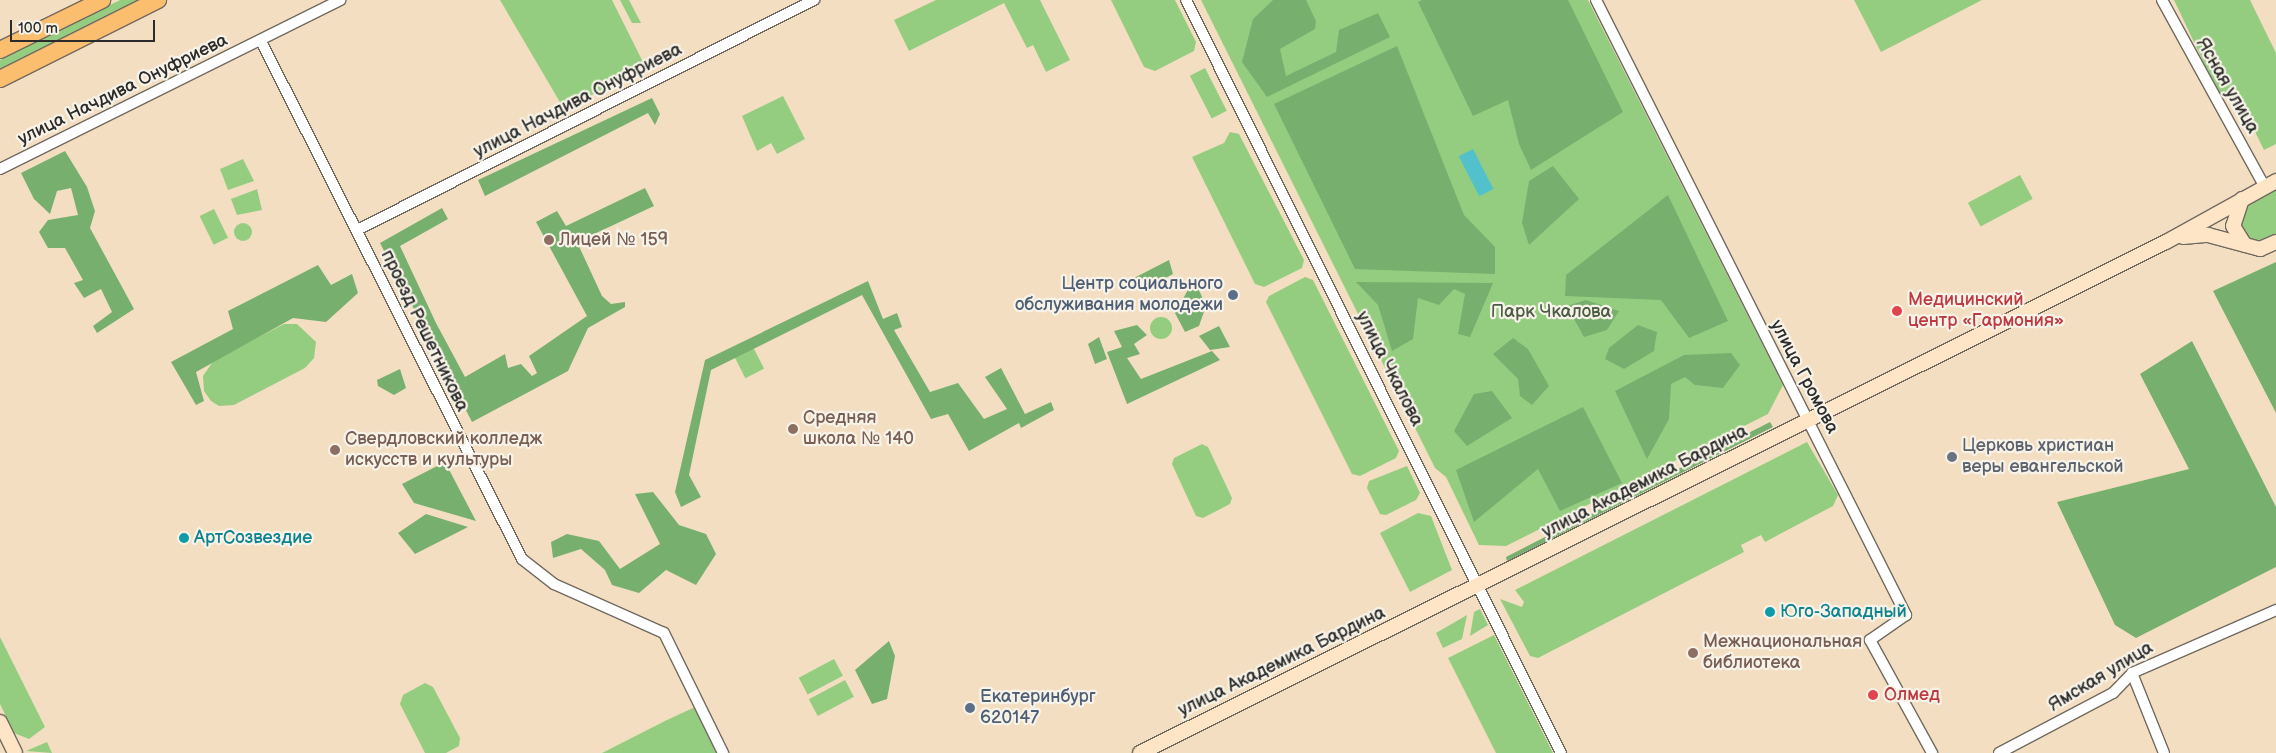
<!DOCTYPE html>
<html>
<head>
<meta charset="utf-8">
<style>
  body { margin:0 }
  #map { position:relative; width:2276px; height:753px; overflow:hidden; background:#f4dec2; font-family:"Balsamiq Sans",sans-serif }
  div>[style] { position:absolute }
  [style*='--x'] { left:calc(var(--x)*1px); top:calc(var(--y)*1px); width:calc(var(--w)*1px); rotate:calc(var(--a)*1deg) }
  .green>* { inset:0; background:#94cd80; transform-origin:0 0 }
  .round { border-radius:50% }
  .forest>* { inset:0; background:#77b06e }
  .water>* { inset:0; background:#53c1cb; transform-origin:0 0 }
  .roads { filter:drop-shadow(1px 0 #716a60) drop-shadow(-1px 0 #716a60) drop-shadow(0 1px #716a60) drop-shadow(0 -1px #716a60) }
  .street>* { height:10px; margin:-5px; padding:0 5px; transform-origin:5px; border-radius:5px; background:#fff }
  .secondary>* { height:14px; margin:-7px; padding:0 7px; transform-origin:7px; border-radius:7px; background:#fde5c5 }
  .primary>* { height:16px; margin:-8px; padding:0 8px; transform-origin:8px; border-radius:8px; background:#fbbd6e }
  .dots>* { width:14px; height:14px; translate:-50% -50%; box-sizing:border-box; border:2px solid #f7f3e8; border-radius:50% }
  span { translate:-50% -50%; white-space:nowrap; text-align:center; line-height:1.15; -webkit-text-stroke:4.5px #f7f3e8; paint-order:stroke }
  .street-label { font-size:18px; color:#2b2b2b }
  .education-label { font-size:18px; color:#785e54 }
  .left { translate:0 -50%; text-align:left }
  .service-label { font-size:18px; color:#4e5e75 }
  .right { translate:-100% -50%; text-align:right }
  .health-label { font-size:18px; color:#be3a42 }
  .park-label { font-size:18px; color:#4a5c44 }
  .worship-label { font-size:18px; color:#5b616d }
  .culture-label { font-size:18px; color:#0d838f }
  .scale { position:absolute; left:10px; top:20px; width:145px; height:22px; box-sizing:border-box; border:2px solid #2b2b2b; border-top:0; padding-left:6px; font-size:15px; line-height:18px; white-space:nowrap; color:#2b2b2b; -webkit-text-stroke:4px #f7f3e8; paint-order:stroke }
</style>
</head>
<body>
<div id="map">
  <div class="green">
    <i style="clip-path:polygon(120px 0,139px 0,0 70px,0 60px)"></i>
    <i style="clip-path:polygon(500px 0,612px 0,646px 68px,564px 109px)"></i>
    <i style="clip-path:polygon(620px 0,629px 0,641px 23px,632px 23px)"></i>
    <i style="clip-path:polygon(936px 0,1040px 0,1070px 60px,1046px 72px,1033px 45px,1027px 48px,1004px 3px,909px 51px,894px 20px)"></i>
    <i style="clip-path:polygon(1111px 0,1175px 0,1196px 42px,1194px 51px,1155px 71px,1144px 67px)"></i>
    <i style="clip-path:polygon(1201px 0,1588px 0,1783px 385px,1768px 414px,1506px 546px,1479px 545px,1446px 477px,1435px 468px)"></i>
    <i style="clip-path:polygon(1854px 0,1982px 0,1881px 52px)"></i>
    <i style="clip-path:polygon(2174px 0,2250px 0,2276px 53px,2276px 144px,2264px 150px,2236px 93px,2220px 97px)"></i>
    <i style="left:1205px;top:68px;width:48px;height:17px;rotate:63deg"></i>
    <i style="clip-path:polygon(783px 96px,805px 139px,777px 154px,771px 143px,757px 151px,742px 116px)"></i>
    <i style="clip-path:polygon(1230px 132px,1239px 134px,1304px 260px,1302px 268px,1264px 287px,1255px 284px,1192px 157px,1224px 143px)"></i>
    <i style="clip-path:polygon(243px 159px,254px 181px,228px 190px,220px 169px)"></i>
    <i style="left:2020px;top:175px;width:27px;height:59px;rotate:62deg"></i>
    <i style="clip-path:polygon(257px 189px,262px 210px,237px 215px,231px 199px)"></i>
    <i style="clip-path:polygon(2276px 189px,2276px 236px,2262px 243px,2248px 240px,2239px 228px,2248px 203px)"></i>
    <i style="left:214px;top:209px;width:32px;height:16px;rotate:64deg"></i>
    <i class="round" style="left:234px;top:223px;width:18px;height:18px"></i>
    <i style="clip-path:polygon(1305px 277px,1313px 280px,1399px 451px,1396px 458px,1360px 476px,1352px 474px,1266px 302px,1269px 296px)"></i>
    <i class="round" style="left:1150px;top:317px;width:22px;height:22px"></i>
    <i style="clip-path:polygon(284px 324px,297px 324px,316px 342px,314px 358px,305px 368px,234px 405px,219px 406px,211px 401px,204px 391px,203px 376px,214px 360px)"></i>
    <i style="left:750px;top:341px;width:31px;height:21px;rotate:63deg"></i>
    <i style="clip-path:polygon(1807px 442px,1838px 495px,1833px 506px,1765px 542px,1761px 535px,1741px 545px,1744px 552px,1538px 658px,1530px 656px,1500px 599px,1522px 607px,1524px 602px,1515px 590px)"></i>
    <i style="clip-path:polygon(1202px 444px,1208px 447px,1232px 498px,1230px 504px,1203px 518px,1196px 516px,1172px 464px,1174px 458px)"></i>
    <i style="clip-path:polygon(1407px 466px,1420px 493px,1416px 500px,1386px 515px,1380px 514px,1367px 488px,1369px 481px)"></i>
    <i style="clip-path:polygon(1418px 513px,1431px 516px,1452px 570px,1410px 592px,1380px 533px)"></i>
    <i style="clip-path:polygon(1480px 609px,1488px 625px,1470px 636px,1474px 612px)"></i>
    <i style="clip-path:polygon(1467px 615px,1462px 639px,1443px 648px,1436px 633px)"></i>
    <i style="clip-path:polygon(1494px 635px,1553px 753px,1496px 753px,1448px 658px)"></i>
    <i style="clip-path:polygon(0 637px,45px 727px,29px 739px,14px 733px,0 704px)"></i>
    <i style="left:834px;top:659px;width:19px;height:40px;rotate:62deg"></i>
    <i style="left:845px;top:680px;width:19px;height:41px;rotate:62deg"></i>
    <i style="clip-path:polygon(425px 683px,433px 687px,460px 738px,459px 746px,446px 753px,425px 753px,400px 704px,403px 695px)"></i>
    <i style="clip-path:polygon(695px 707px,717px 753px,602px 753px,667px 720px)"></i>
    <i style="clip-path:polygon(47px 742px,52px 753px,26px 751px)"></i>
  </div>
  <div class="forest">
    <i style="clip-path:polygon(1273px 0,1306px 0,1316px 21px,1315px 29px,1280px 49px,1286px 76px,1336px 52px,1339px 30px,1378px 13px,1390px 37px,1267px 97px,1242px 62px,1253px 19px)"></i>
    <i style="clip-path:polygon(1422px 0,1568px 0,1623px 112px,1531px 170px,1519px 144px,1508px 100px,1473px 116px,1418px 2px)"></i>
    <i style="clip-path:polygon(1397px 46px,1464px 215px,1495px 247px,1495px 274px,1355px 269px,1274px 104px)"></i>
    <i style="clip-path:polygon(652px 98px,660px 114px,655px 125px,648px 113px,485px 196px,478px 180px)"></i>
    <i style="clip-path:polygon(65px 151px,87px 187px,95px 211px,90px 228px,134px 309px,97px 333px,93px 326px,112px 312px,101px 289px,84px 298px,74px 283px,83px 280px,65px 248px,48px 248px,39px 232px,48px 220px,78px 215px,71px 188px,57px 191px,50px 214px,34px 199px,21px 173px)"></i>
    <i style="clip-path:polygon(1553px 166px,1579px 199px,1529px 245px,1522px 223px,1529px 181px)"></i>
    <i style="clip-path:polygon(645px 188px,654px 206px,577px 242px,602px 296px,611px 304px,625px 302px,625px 307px,588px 328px,568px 371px,472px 422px,380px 243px,442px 208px,448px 219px,400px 246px,436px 323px,465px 377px,505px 354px,508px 368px,521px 364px,532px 376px,537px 373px,529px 356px,587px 316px,536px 222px,557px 211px,566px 226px)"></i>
    <i style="clip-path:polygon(1668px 195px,1728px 321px,1689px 338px,1661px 300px,1565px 296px,1566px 275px)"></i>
    <i style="clip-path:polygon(1169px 260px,1173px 274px,1143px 290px,1134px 278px)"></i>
    <i style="clip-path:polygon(2276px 262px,2276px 413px,2213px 291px)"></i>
    <i style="clip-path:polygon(318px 265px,331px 285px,352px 274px,358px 293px,326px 322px,293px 318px,196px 372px,204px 401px,196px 405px,171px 362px,233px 329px,228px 311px)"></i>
    <i style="clip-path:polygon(1194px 279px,1206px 306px,1199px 326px,1185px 332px,1175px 313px)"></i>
    <i style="clip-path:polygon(868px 281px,883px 319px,897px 313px,902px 327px,894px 330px,930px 392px,958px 383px,984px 419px,1007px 409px,985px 377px,1001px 368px,1025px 414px,1051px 402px,1054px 410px,1021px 428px,1019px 423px,969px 451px,948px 414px,931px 419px,862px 295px,711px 370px,689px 475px,701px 497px,681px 507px,675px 492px,705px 360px)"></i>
    <i style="clip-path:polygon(1356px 282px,1493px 283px,1470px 337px,1458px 334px,1465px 294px,1454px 289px,1439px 305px,1418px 298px,1413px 339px,1392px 351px,1378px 305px)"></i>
    <i style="clip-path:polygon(1586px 300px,1619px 311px,1607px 330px,1584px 337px,1567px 306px)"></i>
    <i style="clip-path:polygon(1137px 325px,1147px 335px,1134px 344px,1140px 354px,1127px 358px,1141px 379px,1212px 351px,1220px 360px,1127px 404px,1107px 352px,1122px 347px,1114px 331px)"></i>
    <i style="clip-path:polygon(1638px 325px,1657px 332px,1654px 351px,1624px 369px,1605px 359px,1609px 348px)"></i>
    <i style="clip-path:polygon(1219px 326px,1230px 347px,1210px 350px,1199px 336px)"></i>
    <i style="clip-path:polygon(1099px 337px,1107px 359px,1095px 364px,1088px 344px)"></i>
    <i style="clip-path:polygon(1513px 338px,1528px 349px,1549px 386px,1532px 405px,1520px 396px,1518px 379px,1493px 354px)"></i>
    <i style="clip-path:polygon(2192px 341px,2276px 507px,2276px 567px,2136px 638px,2115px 625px,2057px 502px,2189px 469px,2140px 374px)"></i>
    <i style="clip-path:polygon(1731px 353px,1740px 365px,1723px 388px,1695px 385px,1685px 377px,1671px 384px,1669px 419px,1647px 459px,1615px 391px,1684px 355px)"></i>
    <i style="clip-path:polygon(400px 369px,406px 388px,394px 395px,378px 386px,377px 380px)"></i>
    <i style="clip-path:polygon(1492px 391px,1512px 418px,1467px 446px,1454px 431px,1474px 394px)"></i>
    <i style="clip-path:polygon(1583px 407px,1622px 483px,1560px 511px,1538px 469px,1474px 522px,1456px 470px)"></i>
    <i style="clip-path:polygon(1770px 422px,1773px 427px,1507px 561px,1506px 557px)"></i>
    <i style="clip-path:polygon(445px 462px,476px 521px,414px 503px,402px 484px)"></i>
    <i style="clip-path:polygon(653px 492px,679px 525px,706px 534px,716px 554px,696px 585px,666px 570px,639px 593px,612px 585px,605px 570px,581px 549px,553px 558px,551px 542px,567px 534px,599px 541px,620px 569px,660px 544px,635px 494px)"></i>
    <i style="clip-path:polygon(426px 514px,468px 527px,415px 554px,398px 533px)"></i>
    <i style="clip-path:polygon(889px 641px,895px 656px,887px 699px,872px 704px,855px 670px)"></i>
  </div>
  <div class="water">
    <i style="left:1473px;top:149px;width:45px;height:16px;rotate:63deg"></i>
  </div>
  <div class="roads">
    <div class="street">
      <i style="--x:1186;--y:0;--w:841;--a:63.53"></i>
      <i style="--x:1596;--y:0;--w:689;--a:63.25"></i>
      <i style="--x:1906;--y:615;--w:44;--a:145.2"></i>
      <i style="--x:1870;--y:640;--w:129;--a:61.2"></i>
      <i style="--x:2162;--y:0;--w:213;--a:61.2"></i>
      <i style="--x:261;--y:41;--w:580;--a:63.26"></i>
      <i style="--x:522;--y:559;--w:41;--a:38"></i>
      <i style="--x:554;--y:584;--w:120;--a:24"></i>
      <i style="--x:664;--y:633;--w:134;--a:63.8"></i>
      <i style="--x:0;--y:169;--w:380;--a:-26.4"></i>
      <i style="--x:357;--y:230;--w:512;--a:-26.72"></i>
      <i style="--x:2132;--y:673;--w:86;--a:68.2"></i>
      <i style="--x:1999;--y:753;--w:129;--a:-27.8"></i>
      <i style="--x:2113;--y:693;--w:28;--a:-46"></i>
      <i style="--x:2132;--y:673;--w:157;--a:-23.6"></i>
    </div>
    <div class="secondary">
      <i style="--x:2242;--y:199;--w:28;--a:108"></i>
      <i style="--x:2233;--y:226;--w:22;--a:58"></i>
      <i style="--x:2183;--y:237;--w:25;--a:-5"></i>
      <i style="--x:2208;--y:235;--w:54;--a:15.1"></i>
      <i style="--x:2260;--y:249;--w:17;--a:-24"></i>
      <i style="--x:0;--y:722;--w:34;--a:64"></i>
      <i style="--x:1140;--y:753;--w:1146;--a:-26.48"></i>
      <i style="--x:2166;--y:242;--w:126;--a:-29"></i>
    </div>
    <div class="primary">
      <i style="--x:0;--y:50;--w:114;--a:-26.1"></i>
      <i style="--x:0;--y:79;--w:177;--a:-26.6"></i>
    </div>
  </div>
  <div class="dots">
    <i style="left:549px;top:240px;background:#8d6e63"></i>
    <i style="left:1233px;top:295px;background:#5c6f8a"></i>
    <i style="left:1897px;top:311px;background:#e0444e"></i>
    <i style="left:793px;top:429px;background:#8d6e63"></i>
    <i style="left:335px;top:450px;background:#8d6e63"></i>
    <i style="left:1952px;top:457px;background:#6b7280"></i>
    <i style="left:184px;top:538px;background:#0f9aa8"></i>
    <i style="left:1770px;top:612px;background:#0f9aa8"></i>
    <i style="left:1693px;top:653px;background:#8d6e63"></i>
    <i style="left:1873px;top:695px;background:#e0444e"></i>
    <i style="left:970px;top:708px;background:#5c6f8a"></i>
  </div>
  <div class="street-label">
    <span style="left:2227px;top:86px;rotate:60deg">Ясная улица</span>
    <span style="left:123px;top:90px;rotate:-26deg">улица Начдива Онуфриева</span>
    <span style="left:578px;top:101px;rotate:-27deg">улица Начдива Онуфриева</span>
    <span style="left:424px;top:331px;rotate:64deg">проезд Решетникова</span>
    <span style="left:1389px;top:369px;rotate:63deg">улица Чкалова</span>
    <span style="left:1804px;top:377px;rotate:62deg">улица Громова</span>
    <span style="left:1645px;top:482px;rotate:-27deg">улица Академика Бардина</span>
    <span style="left:1282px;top:662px;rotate:-26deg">улица Академика Бардина</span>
    <span style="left:2101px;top:677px;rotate:-31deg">Ямская улица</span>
  </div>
  <div class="education-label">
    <span class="left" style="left:559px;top:240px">Лицей № 159</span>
    <span class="left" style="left:803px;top:429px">Средняя<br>школа № 140</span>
    <span class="left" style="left:345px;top:450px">Свердловский колледж<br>искусств и культуры</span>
    <span class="left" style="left:1703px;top:653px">Межнациональная<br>библиотека</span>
  </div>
  <div class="service-label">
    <span class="right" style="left:1223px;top:295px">Центр социального<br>обслуживания молодежи</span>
    <span class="left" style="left:980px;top:708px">Екатеринбург<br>620147</span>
  </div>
  <div class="health-label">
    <span class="left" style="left:1908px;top:311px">Медицинский<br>центр «Гармония»</span>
    <span class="left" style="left:1884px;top:695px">Олмед</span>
  </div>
  <div class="park-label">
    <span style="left:1551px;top:312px">Парк Чкалова</span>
  </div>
  <div class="worship-label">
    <span class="left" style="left:1962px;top:457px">Церковь христиан<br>веры евангельской</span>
  </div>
  <div class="culture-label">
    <span class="left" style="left:194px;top:538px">АртСозвездие</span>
    <span class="left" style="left:1780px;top:612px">Юго-Западный</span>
  </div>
  <div class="scale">100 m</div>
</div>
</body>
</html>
